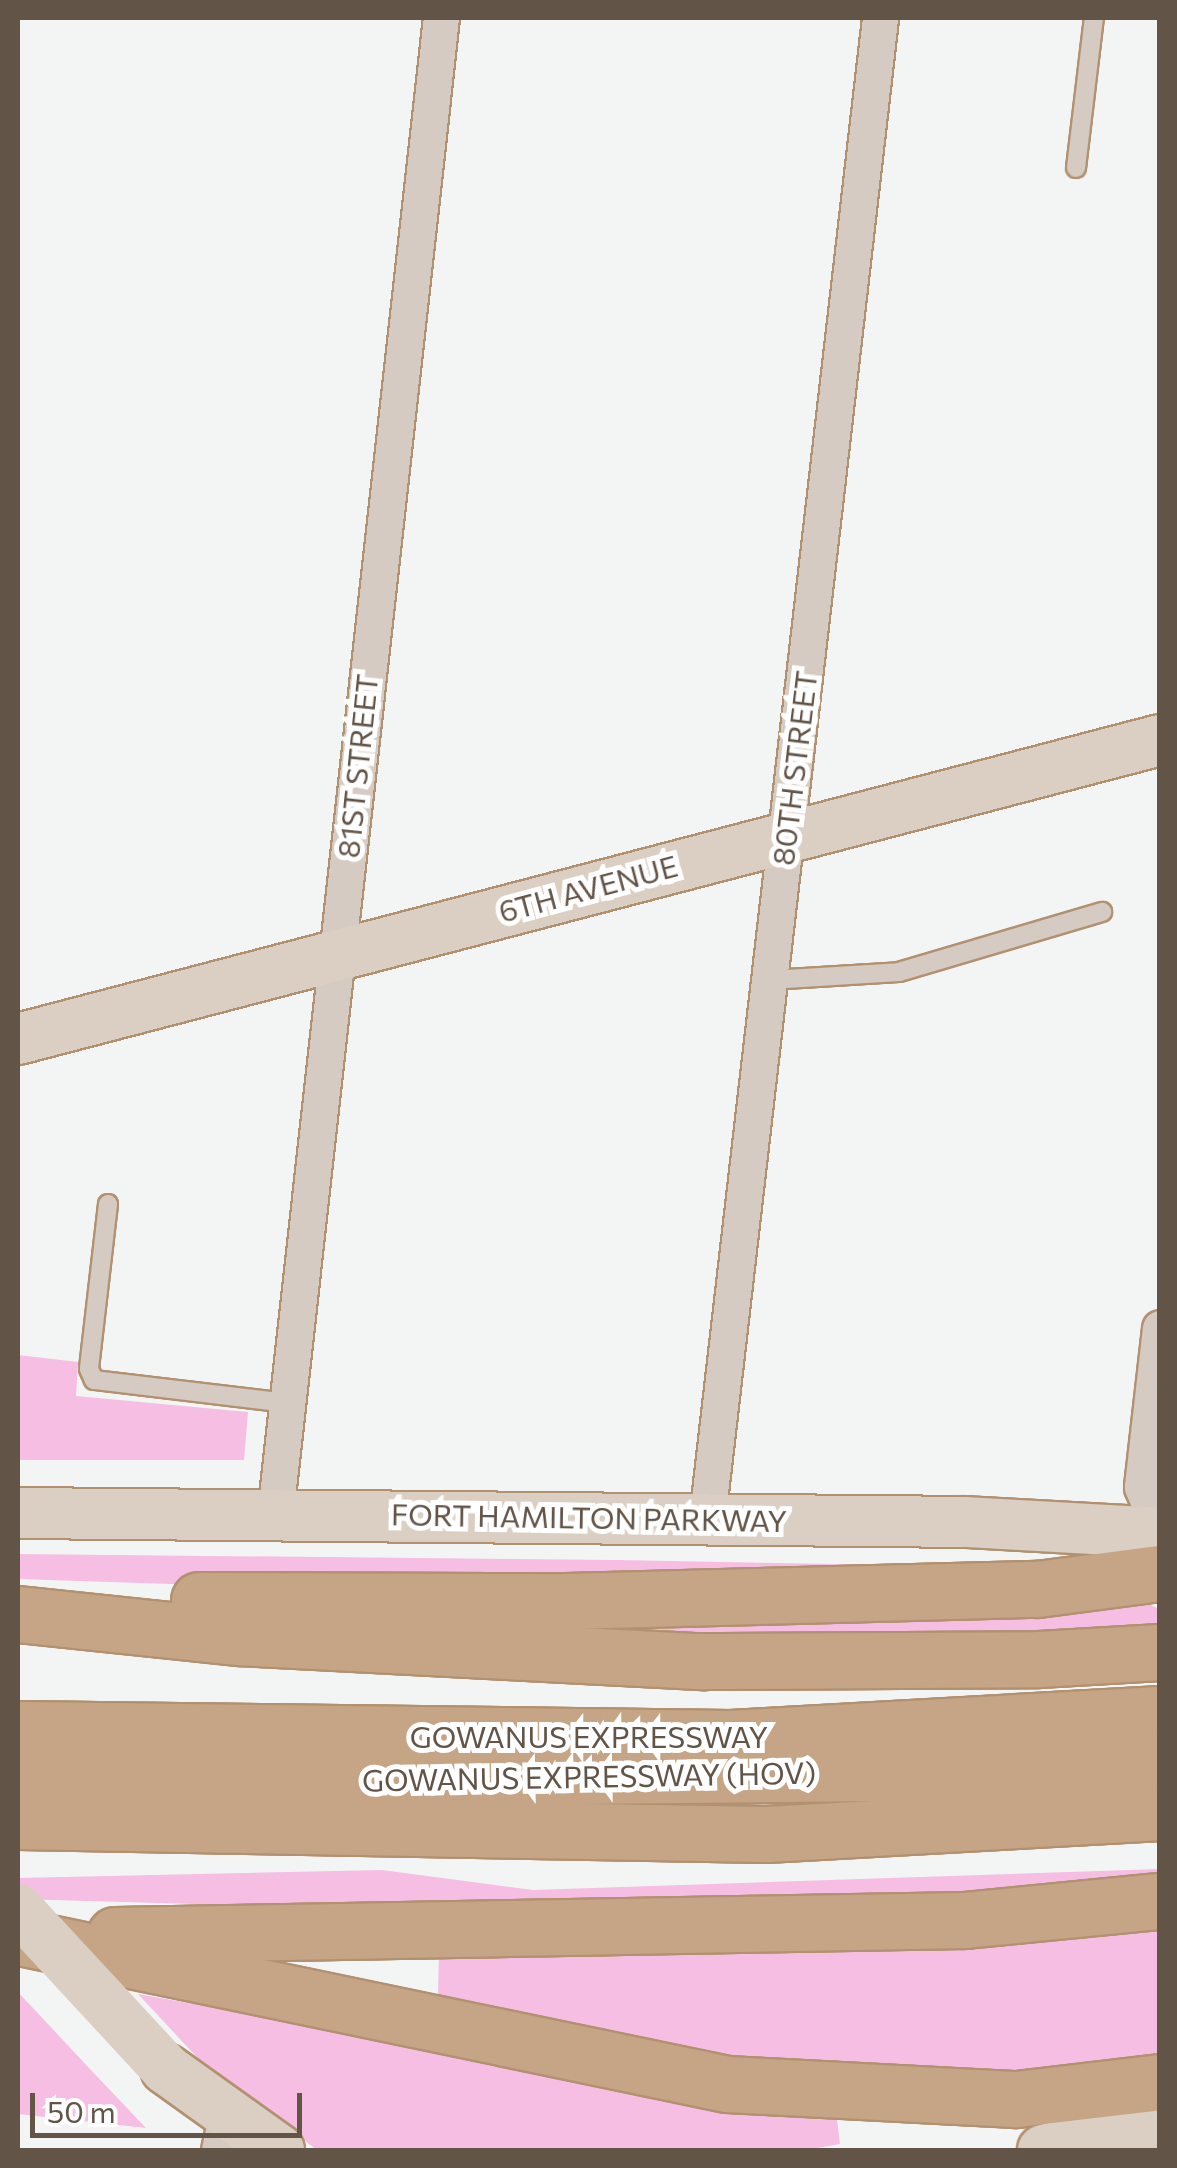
<!DOCTYPE html>
<html>
<head>
<meta charset="utf-8">
<style>
  body { margin:0 }
  #map { position:relative; width:1177px; height:2168px; overflow:hidden; background:#f3f5f5; font-family:Commissioner,sans-serif }
  div>[style] { position:absolute }
  [style*='--x'] { left:calc(var(--x)*1px); top:calc(var(--y)*1px); width:calc(var(--w)*1px); rotate:calc(var(--a)*1deg) }
  .green>* { inset:0; background:#f5bee2 }
  .roads { filter:drop-shadow(2px 0 #b29171) drop-shadow(-2px 0 #b29171) drop-shadow(0 2px #b29171) drop-shadow(0 -2px #b29171) }
  .lane>* { height:18px; margin:-9px; padding:0 9px; transform-origin:9px; border-radius:9px; background:#d5cbc2 }
  .street>* { height:35px; margin:-17.5px; padding:0 17.5px; transform-origin:17.5px; border-radius:17.5px; background:#d5cbc2 }
  .secondary>* { height:50px; margin:-25px; padding:0 25px; transform-origin:25px; border-radius:25px; background:#dbcec2 }
  .highway>* { height:55px; margin:-27.5px; padding:0 27.5px; transform-origin:27.5px; border-radius:27.5px; background:#c6a586 }
  .secondary-bridge>* { height:50px; margin:-25px; padding:0 25px; transform-origin:25px; border-radius:25px; background:#dbcec2 }
  span { translate:-50% -50%; white-space:nowrap; text-align:center; line-height:1.15; -webkit-text-stroke:10px #fff; paint-order:stroke }
  .street-label { font-size:30px; color:#635448 }
  .frame { position:absolute; inset:0; border:20px solid #635448; pointer-events:none }
  .scale { position:absolute; left:30px; top:2093px; width:272px; height:45px; box-sizing:border-box; border:5px solid #635448; border-top:0; padding-left:12px; font-size:30px; line-height:35px; white-space:nowrap; color:#635448; -webkit-text-stroke:8px #fff; paint-order:stroke }
</style>
</head>
<body>
<div id="map">
  <div class="green">
    <i style="clip-path:polygon(18px 1355px,78px 1362px,76px 1396px,248px 1412px,244px 1460px,18px 1460px)"></i>
    <i style="clip-path:polygon(18px 1554px,617px 1560px,943px 1566px,479px 1586px,171px 1584px,18px 1579px)"></i>
    <i style="clip-path:polygon(1145px 1602px,1159px 1609px,1160px 1640px,368px 1629px)"></i>
    <i style="clip-path:polygon(1160px 1869px,1159px 1884px,1144px 1886px,445px 1911px,18px 1899px,18px 1878px,382px 1870px,533px 1890px)"></i>
    <i style="clip-path:polygon(1159px 1925px,1159px 2062px,1048px 2078px,897px 2077px,728px 2055px,438px 1995px,439px 1953px,847px 1950px)"></i>
    <i style="clip-path:polygon(18px 1992px,90px 2069px,146px 2128px,18px 2114px)"></i>
    <i style="clip-path:polygon(138px 1994px,837px 2119px,840px 2144px,806px 2150px,317px 2150px,207px 2068px)"></i>
  </div>
  <div class="roads">
    <div class="lane">
      <i style="--x:1076;--y:168;--w:151;--a:-83.2"></i>
      <i style="--x:770;--y:980;--w:129;--a:-3.5"></i>
      <i style="--x:899;--y:972;--w:212;--a:-16.5"></i>
      <i style="--x:108;--y:1204;--w:166;--a:96.6"></i>
      <i style="--x:89;--y:1369;--w:12;--a:66"></i>
      <i style="--x:94;--y:1380;--w:194;--a:6.8"></i>
    </div>
    <div class="street">
      <i style="--x:1160;--y:1328;--w:160;--a:96.5"></i>
      <i style="--x:1142;--y:1487;--w:47;--a:67.3"></i>
      <i style="--x:275;--y:1514;--w:1505;--a:-83.67"></i>
      <i style="--x:707;--y:1518;--w:1510;--a:-83.42"></i>
      <i style="--x:219;--y:2150;--w:34;--a:-78"></i>
    </div>
    <div class="secondary">
      <i style="--x:18;--y:1039;--w:1180;--a:-14.67"></i>
      <i style="--x:18;--y:1513;--w:948;--a:0.54"></i>
      <i style="--x:966;--y:1522;--w:194;--a:3.2"></i>
      <i style="--x:166;--y:2069;--w:139;--a:35.6"></i>
      <i style="--x:1043;--y:2150;--w:120;--a:-13.5"></i>
    </div>
    <div class="highway">
      <i style="--x:199;--y:1600;--w:367;--a:0.2"></i>
      <i style="--x:566;--y:1601;--w:472;--a:-1.5"></i>
      <i style="--x:1038;--y:1589;--w:123;--a:-7.5"></i>
      <i style="--x:18;--y:1614;--w:221;--a:6"></i>
      <i style="--x:238;--y:1637;--w:466;--a:3"></i>
      <i style="--x:703;--y:1661;--w:336;--a:-0.3"></i>
      <i style="--x:1039;--y:1659;--w:121;--a:-3.3"></i>
      <i style="--x:18;--y:1729;--w:712;--a:0.72"></i>
      <i style="--x:730;--y:1738;--w:431;--a:-3.2"></i>
      <i style="--x:18;--y:1774;--w:258;--a:1.1"></i>
      <i style="--x:276;--y:1779;--w:605;--a:-0.57"></i>
      <i style="--x:881;--y:1773;--w:279;--a:-2.7"></i>
      <i style="--x:18;--y:1821;--w:748;--a:1"></i>
      <i style="--x:766;--y:1834;--w:395;--a:-3.2"></i>
      <i style="--x:115;--y:1935;--w:850;--a:-1.01"></i>
      <i style="--x:965;--y:1920;--w:196;--a:-5.6"></i>
      <i style="--x:20;--y:1937;--w:722;--a:11.75"></i>
      <i style="--x:727;--y:2084;--w:289;--a:3"></i>
      <i style="--x:1016;--y:2099;--w:145;--a:-6.7"></i>
    </div>
  </div>
  <div class="secondary-bridge">
    <i style="--x:18;--y:1909;--w:218;--a:47.2"></i>
  </div>
  <div class="street-label">
    <span style="left:357px;top:766px;rotate:-84deg">81ST STREET</span>
    <span style="left:794px;top:768px;rotate:-83deg">80TH STREET</span>
    <span style="left:588px;top:888px;rotate:-15deg">6TH AVENUE</span>
    <span style="left:589px;top:1517px;rotate:1deg">FORT HAMILTON PARKWAY</span>
    <span style="left:589px;top:1736px">GOWANUS EXPRESSWAY</span>
    <span style="left:589px;top:1776px;rotate:-1deg">GOWANUS EXPRESSWAY (HOV)</span>
  </div>
  <div class="frame"></div>
  <div class="scale">50 m</div>
</div>
</body>
</html>
